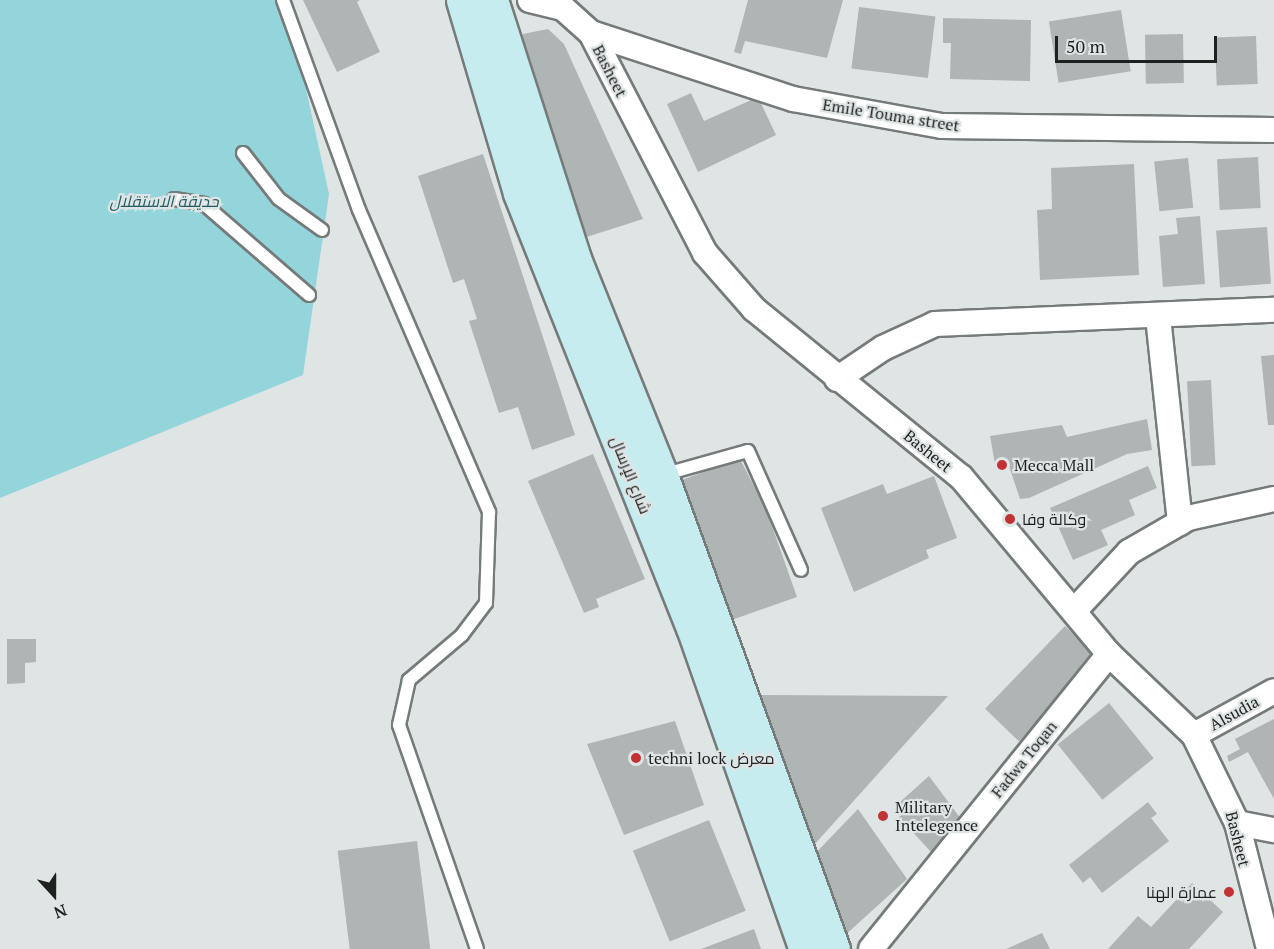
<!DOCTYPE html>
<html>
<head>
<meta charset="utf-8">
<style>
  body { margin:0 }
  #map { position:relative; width:1274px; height:949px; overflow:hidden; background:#dfe4e5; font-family:"PT Serif",Cairo,serif }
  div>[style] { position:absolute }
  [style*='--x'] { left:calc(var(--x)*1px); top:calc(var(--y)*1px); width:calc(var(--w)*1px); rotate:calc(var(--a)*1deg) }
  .green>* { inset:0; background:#94d4db }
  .building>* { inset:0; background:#afb4b4; transform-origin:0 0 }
  .roads { filter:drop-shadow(2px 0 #757a7a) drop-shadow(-2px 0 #757a7a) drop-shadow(0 2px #757a7a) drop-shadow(0 -2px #757a7a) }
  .service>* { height:12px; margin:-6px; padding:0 6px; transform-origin:6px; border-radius:6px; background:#fff }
  .minor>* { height:24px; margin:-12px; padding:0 12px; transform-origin:12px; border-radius:12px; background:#fff }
  .secondary>* { height:33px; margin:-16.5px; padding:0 16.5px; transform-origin:16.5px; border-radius:16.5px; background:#c7ecf0 }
  .dots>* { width:16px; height:16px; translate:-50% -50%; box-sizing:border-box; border:3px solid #dfe4e5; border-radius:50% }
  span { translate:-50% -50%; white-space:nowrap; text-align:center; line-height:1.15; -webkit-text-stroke:4.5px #dfe4e5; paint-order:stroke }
  .street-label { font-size:16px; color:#1f2121 }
  .park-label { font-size:16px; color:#235c62; font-style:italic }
  .poi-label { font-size:16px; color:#1f2121 }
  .left { translate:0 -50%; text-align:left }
  .right { translate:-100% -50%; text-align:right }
  .north { position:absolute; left:24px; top:865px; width:60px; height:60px; -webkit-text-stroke:4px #dfe4e5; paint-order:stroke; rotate:159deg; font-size:16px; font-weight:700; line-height:24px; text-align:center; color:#1f2121 }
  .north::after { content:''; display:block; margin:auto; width:21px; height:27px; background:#1f2121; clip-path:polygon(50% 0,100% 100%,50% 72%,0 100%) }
  .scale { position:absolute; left:1055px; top:36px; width:162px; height:27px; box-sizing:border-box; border:3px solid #1f2121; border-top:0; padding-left:8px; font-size:18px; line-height:21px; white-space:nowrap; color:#1f2121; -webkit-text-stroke:4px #dfe4e5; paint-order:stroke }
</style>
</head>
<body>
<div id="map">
  <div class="green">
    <i style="clip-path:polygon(0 0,277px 0,299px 57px,329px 194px,303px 375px,0 498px)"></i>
  </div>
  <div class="building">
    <i style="clip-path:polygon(303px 0,360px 0,357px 2px,380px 52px,337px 72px)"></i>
    <i style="clip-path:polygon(748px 0,843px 0,827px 58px,745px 41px,741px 54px,734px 52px)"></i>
    <i style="left:859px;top:7px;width:77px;height:62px;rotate:7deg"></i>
    <i style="left:1121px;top:10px;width:62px;height:73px;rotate:81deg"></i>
    <i style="clip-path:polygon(943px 18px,1031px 20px,1030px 81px,950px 79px,951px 43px,943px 43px)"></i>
    <i style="clip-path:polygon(548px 29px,564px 44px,643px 219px,574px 241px,518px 55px,523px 34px)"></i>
    <i style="left:1183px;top:34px;width:49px;height:38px;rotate:89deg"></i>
    <i style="left:1256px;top:36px;width:48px;height:41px;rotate:88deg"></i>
    <i style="clip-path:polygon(691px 93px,704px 121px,758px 97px,776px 135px,698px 172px,667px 104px)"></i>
    <i style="clip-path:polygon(483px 154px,575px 435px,532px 450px,518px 407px,499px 413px,469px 321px,477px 319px,464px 279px,453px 283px,418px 176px)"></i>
    <i style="left:1258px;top:157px;width:51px;height:41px;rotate:87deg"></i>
    <i style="left:1188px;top:158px;width:50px;height:34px;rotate:84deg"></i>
    <i style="clip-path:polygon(1134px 164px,1139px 275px,1040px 280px,1037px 210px,1052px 209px,1051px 168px)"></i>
    <i style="clip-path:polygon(1200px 216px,1205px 284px,1163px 287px,1159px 236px,1178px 234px,1176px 218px)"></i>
    <i style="left:1267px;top:227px;width:57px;height:51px;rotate:86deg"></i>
    <i style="clip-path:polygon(1274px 355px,1274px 425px,1268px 425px,1261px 356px)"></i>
    <i style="left:1211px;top:380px;width:85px;height:24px;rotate:87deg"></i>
    <i style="clip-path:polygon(1147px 419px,1152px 450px,1127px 454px,1029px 498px,1020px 499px,1008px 463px,995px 464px,990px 436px,1062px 425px,1067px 437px)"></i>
    <i style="clip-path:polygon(593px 454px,645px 579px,596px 599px,599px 607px,584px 613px,528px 481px)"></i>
    <i style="clip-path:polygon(740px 459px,766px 509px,797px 597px,726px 622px,676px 482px)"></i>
    <i style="clip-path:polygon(1148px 466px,1157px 488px,1129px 500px,1135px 515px,1101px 530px,1108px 545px,1073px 560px,1050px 508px)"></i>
    <i style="clip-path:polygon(934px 476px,957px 538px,926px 550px,929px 558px,854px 592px,821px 508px,883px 484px,887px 494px)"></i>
    <i style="left:1065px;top:626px;width:47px;height:115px;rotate:44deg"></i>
    <i style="clip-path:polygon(7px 639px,36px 639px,36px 662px,25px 663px,25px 683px,7px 684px)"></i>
    <i style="clip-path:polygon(747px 695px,948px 696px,805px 855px)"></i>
    <i style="left:1109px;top:703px;width:71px;height:66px;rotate:51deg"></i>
    <i style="clip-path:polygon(1274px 719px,1274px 799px,1248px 752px,1229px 762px,1227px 756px,1240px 749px,1235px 739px)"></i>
    <i style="clip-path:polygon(675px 721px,704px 805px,624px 835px,587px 744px)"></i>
    <i style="clip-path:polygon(929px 776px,964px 823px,931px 852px,899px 817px,907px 809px,900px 802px)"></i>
    <i style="clip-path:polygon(1148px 802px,1157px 814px,1151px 818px,1169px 841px,1102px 893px,1090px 877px,1083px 883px,1069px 865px)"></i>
    <i style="clip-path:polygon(858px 809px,907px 879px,832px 947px,808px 861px)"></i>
    <i style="left:709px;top:820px;width:98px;height:82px;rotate:68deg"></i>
    <i style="left:417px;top:841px;width:109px;height:80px;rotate:83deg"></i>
    <i style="clip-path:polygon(1192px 883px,1223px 912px,1189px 949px,1108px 949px,1138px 916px,1151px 927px)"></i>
    <i style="clip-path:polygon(754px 929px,761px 949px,701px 949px)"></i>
    <i style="clip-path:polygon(1042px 933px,1050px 949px,1006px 949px)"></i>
  </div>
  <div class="roads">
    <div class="service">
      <i style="--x:283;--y:0;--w:223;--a:70.1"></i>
      <i style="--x:359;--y:210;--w:329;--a:66.7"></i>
      <i style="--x:489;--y:512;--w:91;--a:91.9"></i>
      <i style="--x:486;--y:603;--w:40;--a:127"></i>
      <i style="--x:462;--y:635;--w:70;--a:139.7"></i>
      <i style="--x:409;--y:680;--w:46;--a:102.5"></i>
      <i style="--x:399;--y:725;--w:237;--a:70.8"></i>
      <i style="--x:243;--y:153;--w:58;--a:52"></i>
      <i style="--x:279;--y:199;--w:53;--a:35.8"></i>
      <i style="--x:174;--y:199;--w:30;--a:9"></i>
      <i style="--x:204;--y:204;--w:139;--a:40.9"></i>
      <i style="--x:662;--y:475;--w:89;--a:-15.6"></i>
      <i style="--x:748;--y:451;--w:130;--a:66"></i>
    </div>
    <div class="minor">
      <i style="--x:530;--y:0;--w:34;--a:14"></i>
      <i style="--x:563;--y:8;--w:38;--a:42"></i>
      <i style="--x:591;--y:33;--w:248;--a:62.6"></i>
      <i style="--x:705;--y:253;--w:74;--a:48.8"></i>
      <i style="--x:754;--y:309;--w:267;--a:39.1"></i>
      <i style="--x:961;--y:477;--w:231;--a:50.1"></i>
      <i style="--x:1109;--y:654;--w:117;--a:43.6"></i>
      <i style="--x:1194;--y:735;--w:98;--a:64"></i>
      <i style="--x:1237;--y:823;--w:130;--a:75.7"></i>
      <i style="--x:591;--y:33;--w:213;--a:18.1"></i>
      <i style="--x:793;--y:99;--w:151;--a:10.3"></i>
      <i style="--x:942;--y:126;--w:332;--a:0.7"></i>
      <i style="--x:1158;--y:317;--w:207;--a:83.9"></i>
      <i style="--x:837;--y:379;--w:55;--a:-34"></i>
      <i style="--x:883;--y:348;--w:57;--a:-24.8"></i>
      <i style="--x:935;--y:324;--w:339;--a:-2.4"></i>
      <i style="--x:1074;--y:611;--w:81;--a:-47"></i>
      <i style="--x:1129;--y:552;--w:68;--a:-30"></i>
      <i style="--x:1188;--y:518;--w:88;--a:-12.5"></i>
      <i style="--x:1194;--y:735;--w:91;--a:-28.8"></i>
      <i style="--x:1237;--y:823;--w:38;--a:11"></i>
      <i style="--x:871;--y:949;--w:379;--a:-51.1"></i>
    </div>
    <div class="secondary">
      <i style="--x:463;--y:0;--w:201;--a:73.5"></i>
      <i style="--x:520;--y:193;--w:467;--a:68.3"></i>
      <i style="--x:693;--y:627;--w:341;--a:70.7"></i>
      <i style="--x:491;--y:0;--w:272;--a:72.2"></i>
      <i style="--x:574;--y:259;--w:233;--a:68.1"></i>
      <i style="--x:661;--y:475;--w:504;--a:70.06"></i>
    </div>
  </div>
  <div class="dots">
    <i style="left:1002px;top:465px;background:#c13235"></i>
    <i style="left:1010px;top:519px;background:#c13235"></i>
    <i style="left:636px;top:758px;background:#c13235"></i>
    <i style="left:883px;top:816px;background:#c13235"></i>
    <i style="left:1229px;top:892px;background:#c13235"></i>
  </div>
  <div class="street-label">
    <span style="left:610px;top:71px;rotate:63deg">Basheet</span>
    <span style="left:891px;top:115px;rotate:9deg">Emile Touma street</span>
    <span style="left:928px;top:451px;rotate:39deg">Basheet</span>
    <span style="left:631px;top:475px;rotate:68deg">شارع الإرسال</span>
    <span style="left:1234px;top:713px;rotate:-29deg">Alsudia</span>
    <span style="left:1024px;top:759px;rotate:-51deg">Fadwa Toqan</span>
    <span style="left:1238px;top:839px;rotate:76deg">Basheet</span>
  </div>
  <div class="park-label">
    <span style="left:164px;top:201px">حديقة الاستقلال</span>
  </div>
  <div class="poi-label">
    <span class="left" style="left:1014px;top:465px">Mecca Mall</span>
    <span class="left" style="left:1022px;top:519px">وكالة وفا</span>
    <span class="left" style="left:648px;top:758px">techni lock معرض</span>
    <span class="left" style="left:895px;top:816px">Military<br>Intelegence</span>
    <span class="right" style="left:1217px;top:892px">عمارة الهنا</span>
  </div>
  <div class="north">N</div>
  <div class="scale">50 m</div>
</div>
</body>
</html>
